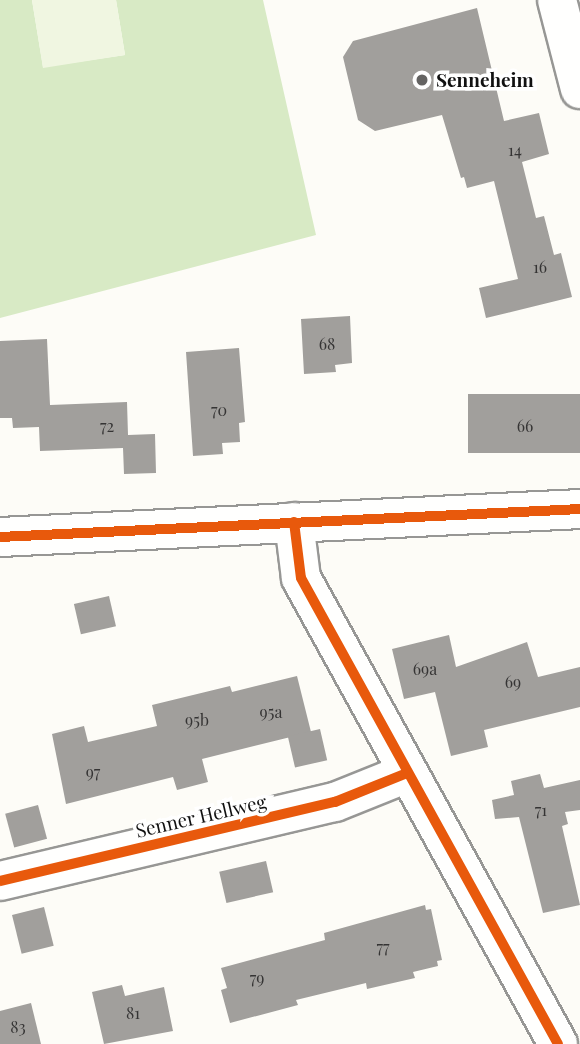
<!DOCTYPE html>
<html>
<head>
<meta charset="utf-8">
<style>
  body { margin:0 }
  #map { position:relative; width:580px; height:1044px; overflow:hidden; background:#fdfcf7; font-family:"Playfair Display",serif }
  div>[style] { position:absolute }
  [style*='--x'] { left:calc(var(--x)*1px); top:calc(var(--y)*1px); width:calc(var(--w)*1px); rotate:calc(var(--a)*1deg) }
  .forest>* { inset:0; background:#d8eac5 }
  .pitch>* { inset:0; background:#f0f6e1 }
  .building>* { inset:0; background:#a19f9c; transform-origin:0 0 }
  .roads { filter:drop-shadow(2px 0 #979795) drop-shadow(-2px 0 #979795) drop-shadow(0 2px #979795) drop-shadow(0 -2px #979795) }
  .minor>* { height:38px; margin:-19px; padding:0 19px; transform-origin:19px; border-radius:19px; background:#fffffe }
  .cycleway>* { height:10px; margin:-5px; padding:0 5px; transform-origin:5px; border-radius:5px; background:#e8590c }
  .dots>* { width:19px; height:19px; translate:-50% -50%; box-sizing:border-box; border:4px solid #fff; border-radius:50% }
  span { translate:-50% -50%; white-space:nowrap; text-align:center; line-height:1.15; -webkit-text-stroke:7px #fff; paint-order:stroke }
  .number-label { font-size:16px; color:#353434 }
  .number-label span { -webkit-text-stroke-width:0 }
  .poi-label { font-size:19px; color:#111; font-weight:700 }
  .left { translate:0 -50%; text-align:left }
  .street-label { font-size:19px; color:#111 }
</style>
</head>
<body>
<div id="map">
  <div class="forest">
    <i style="clip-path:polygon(0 0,32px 0,43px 67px,125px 55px,116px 0,263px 0,316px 235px,0 318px)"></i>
  </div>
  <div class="pitch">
    <i style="clip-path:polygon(32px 0,116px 0,125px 55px,43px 68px)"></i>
  </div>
  <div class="building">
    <i style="clip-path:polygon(477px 8px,504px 121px,539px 113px,549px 154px,522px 162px,536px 218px,544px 216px,554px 255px,561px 253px,572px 297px,486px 318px,479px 288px,518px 279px,494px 181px,467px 188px,464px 177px,461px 178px,442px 115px,375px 131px,358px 120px,343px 57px,353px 41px)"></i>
    <i style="clip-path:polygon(350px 316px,352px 363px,335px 365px,336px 372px,304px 374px,301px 319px)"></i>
    <i style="clip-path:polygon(47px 339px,50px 405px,127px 402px,128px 435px,155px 434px,156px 473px,124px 474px,123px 448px,40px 451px,39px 427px,13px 428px,12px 418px,0 418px,0 341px)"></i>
    <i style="clip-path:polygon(239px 348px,245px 422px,239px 423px,240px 442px,222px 443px,223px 454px,193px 456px,186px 352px)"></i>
    <i style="left:580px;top:394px;width:59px;height:112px;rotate:90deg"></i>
    <i style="left:109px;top:596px;width:31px;height:36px;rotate:77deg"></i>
    <i style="clip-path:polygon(449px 635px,456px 667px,527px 642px,538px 677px,580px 667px,580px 707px,484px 730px,488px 747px,451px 756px,435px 692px,404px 699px,392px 649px)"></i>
    <i style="clip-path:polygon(297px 676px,311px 732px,202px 759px,208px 782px,177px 790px,173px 777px,66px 804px,52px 734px,84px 726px,88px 742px,157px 726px,152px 705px,230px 686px,232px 692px)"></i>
    <i style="left:320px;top:729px;width:32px;height:33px;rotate:77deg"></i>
    <i style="clip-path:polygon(540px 774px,544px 788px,580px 780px,580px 810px,565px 812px,568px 824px,562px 826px,580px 905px,543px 913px,519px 817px,495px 819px,492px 800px,514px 795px,511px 781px)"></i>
    <i style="left:38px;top:805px;width:35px;height:34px;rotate:75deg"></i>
    <i style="left:266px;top:861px;width:32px;height:48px;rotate:77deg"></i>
    <i style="clip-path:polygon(425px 905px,426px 910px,431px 909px,442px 960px,437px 961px,438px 966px,413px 972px,415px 978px,367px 989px,366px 983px,296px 1000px,298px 1005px,230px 1023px,221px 990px,227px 988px,221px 968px,325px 940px,324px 933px)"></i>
    <i style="left:44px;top:907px;width:40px;height:33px;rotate:76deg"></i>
    <i style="clip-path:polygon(122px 985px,125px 996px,164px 987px,173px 1031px,104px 1044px,92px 992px)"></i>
    <i style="clip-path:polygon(31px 1003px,41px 1044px,0 1044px,0 1011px)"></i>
  </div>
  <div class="roads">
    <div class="minor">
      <i style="--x:557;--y:0;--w:92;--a:75.5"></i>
      <i style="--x:294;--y:522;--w:56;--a:82.9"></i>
      <i style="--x:301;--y:578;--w:532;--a:61.12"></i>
      <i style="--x:0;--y:537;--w:581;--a:-2.76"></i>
      <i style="--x:0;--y:881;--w:344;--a:-13.3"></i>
      <i style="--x:335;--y:802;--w:78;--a:-21.9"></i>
    </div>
  </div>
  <div class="cycleway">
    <i style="--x:294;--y:522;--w:56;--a:82.9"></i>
    <i style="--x:301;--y:578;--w:532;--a:61.12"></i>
    <i style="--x:0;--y:537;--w:581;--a:-2.76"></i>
    <i style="--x:0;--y:881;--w:344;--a:-13.3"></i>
    <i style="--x:335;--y:802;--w:78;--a:-21.9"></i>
  </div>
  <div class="dots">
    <i style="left:422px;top:80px;background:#646362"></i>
  </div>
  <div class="number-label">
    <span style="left:515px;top:150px">14</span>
    <span style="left:540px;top:267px">16</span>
    <span style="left:327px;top:344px">68</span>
    <span style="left:219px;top:410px">70</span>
    <span style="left:107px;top:426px">72</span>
    <span style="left:525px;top:426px">66</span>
    <span style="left:425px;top:669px">69a</span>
    <span style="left:513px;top:682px">69</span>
    <span style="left:271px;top:712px">95a</span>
    <span style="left:197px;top:720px">95b</span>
    <span style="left:93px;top:772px">97</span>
    <span style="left:541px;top:810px">71</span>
    <span style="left:383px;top:947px">77</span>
    <span style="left:257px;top:978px">79</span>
    <span style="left:133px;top:1013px">81</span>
    <span style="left:18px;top:1027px">83</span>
  </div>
  <div class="poi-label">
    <span class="left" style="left:436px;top:80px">Senneheim</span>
  </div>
  <div class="street-label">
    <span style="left:201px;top:816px;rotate:-13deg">Senner Hellweg</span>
  </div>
</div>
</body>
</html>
